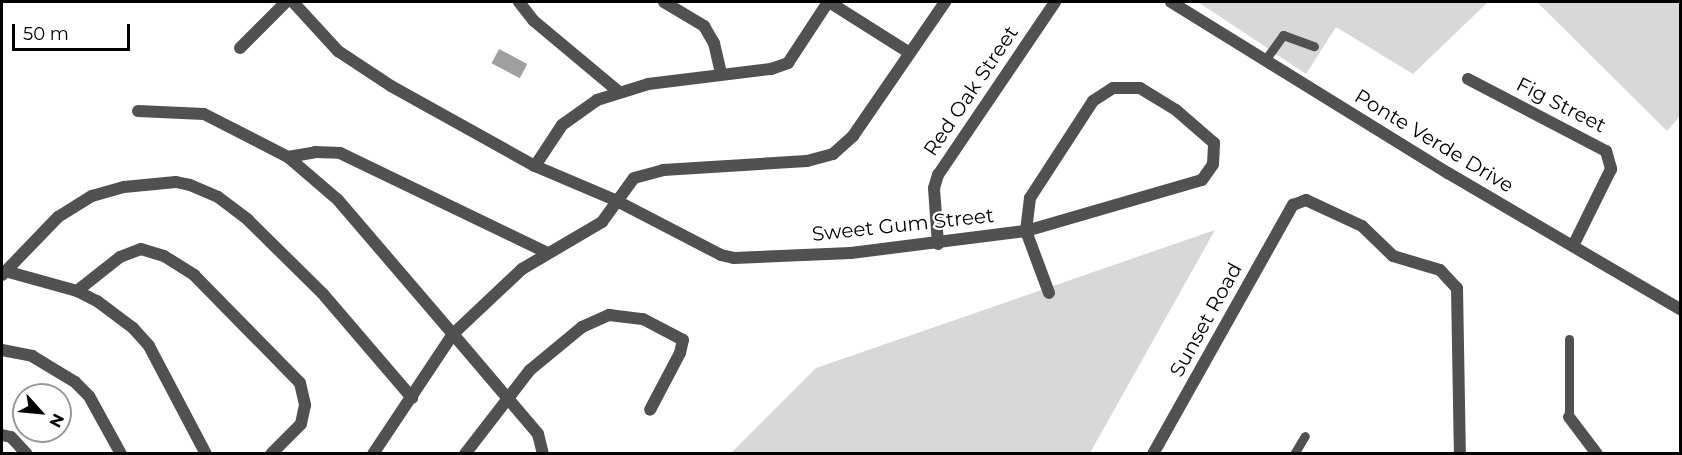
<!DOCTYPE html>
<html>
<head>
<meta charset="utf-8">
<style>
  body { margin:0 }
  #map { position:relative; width:1682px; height:455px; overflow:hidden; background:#fff; font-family:Montserrat,sans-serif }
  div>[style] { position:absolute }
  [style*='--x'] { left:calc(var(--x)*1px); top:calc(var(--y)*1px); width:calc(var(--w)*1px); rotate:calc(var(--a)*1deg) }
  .green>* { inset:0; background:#d8d8d8 }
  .water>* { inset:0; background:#9f9f9f; transform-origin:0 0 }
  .lane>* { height:9px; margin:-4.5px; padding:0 4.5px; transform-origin:4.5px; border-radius:4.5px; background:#515151 }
  .street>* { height:12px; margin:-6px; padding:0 6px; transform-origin:6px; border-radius:6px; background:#515151 }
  span { translate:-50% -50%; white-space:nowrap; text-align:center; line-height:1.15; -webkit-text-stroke:4.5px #fff; paint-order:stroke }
  .street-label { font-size:20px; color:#000 }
  .frame { position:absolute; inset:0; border:3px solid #000; pointer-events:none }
  .north { position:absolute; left:12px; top:383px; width:60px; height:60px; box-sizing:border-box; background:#fff; border:2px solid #999; border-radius:50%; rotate:117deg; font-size:16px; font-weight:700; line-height:24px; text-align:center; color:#000 }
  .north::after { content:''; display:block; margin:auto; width:21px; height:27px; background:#000; clip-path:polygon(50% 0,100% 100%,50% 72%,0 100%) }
  .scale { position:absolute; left:12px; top:24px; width:118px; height:27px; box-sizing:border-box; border:3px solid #000; border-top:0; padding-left:8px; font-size:18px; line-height:21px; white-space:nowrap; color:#000; -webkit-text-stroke:4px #fff; paint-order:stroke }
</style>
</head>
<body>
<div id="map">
  <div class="green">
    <i style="clip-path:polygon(1198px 2px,1488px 2px,1413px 74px,1336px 27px,1306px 74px)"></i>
    <i style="clip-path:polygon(1537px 2px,1680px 2px,1680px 116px,1667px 131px)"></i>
    <i style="clip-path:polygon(1215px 230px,1090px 453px,730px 454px,816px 368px)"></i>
  </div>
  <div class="water">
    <i style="left:499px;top:49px;width:32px;height:16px;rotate:28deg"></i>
  </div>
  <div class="lane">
    <i style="--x:1265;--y:60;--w:31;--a:-54"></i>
    <i style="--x:1283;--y:35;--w:33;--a:20"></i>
    <i style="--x:1569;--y:417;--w:78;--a:-90"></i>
    <i style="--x:1294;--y:454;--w:21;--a:-59"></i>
  </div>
  <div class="street">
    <i style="--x:293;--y:2;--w:67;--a:47.4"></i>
    <i style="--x:338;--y:51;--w:64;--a:33.4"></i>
    <i style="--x:391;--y:86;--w:165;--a:29.1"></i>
    <i style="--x:535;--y:166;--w:87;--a:23"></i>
    <i style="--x:615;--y:200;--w:119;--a:27.4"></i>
    <i style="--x:721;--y:255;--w:13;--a:13"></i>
    <i style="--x:734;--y:258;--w:117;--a:-2.4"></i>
    <i style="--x:851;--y:253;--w:176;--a:-7.2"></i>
    <i style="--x:1026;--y:231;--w:183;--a:-16.2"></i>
    <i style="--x:1202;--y:180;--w:19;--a:-55"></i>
    <i style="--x:1213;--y:164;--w:21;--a:-87"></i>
    <i style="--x:1214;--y:143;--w:50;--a:-139"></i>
    <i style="--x:1176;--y:110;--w:42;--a:-148.6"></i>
    <i style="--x:1140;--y:88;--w:27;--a:180"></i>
    <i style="--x:1113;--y:88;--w:24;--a:147"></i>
    <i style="--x:1093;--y:101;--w:116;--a:123"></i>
    <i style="--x:1030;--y:198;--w:33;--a:97"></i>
    <i style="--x:1026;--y:231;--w:66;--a:69.6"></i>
    <i style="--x:519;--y:2;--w:24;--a:52"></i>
    <i style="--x:534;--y:21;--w:111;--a:39.9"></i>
    <i style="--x:664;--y:2;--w:47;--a:31"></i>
    <i style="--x:704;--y:26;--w:20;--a:60"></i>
    <i style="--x:714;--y:43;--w:31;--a:77"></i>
    <i style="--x:829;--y:2;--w:93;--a:32.3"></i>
    <i style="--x:1171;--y:2;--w:326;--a:31.7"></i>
    <i style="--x:1448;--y:173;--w:269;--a:30.4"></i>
    <i style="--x:240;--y:48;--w:65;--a:-45"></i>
    <i style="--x:1468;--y:79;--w:156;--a:27.6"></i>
    <i style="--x:1606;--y:151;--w:19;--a:74"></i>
    <i style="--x:1611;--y:169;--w:86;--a:116.3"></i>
    <i style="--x:138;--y:111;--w:66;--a:2.6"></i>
    <i style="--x:204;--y:114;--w:94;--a:27.1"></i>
    <i style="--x:288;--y:157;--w:66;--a:40.7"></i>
    <i style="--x:338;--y:200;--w:177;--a:49.4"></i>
    <i style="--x:453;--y:334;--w:131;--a:49.6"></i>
    <i style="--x:538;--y:434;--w:21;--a:76"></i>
    <i style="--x:288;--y:157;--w:27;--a:-10"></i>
    <i style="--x:315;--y:152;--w:25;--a:2"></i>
    <i style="--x:340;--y:153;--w:229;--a:25.7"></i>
    <i style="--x:535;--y:166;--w:49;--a:-56.6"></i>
    <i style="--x:562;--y:125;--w:43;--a:-35.5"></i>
    <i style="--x:597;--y:100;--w:53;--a:-17.4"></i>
    <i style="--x:648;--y:84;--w:124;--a:-7"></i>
    <i style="--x:771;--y:69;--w:18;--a:-19"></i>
    <i style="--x:788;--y:63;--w:73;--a:-56.7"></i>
    <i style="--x:938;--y:244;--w:56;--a:-94.1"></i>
    <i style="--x:934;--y:188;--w:14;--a:-73"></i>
    <i style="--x:938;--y:175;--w:209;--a:-55.9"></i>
    <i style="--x:5;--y:271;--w:75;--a:15.5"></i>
    <i style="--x:77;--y:291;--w:22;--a:27"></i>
    <i style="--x:97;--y:301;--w:45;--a:36.9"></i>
    <i style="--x:133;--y:328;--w:24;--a:48"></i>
    <i style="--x:149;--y:346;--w:122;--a:62.2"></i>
    <i style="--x:2;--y:275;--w:81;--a:-46"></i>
    <i style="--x:58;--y:217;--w:40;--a:-32"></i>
    <i style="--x:92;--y:196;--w:33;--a:-16"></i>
    <i style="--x:124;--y:187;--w:52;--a:-5.5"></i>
    <i style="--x:176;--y:182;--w:14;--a:12"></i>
    <i style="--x:190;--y:185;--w:30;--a:23"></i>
    <i style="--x:218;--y:197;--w:38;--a:37"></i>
    <i style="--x:248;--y:220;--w:105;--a:44.6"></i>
    <i style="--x:323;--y:294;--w:137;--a:49.4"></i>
    <i style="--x:77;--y:291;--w:55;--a:-38.3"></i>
    <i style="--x:120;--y:257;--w:22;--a:-21"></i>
    <i style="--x:141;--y:249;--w:24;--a:17"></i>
    <i style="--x:164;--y:256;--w:36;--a:32"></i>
    <i style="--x:194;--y:275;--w:151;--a:45.5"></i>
    <i style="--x:300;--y:383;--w:23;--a:77"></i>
    <i style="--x:305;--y:405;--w:19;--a:102"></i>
    <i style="--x:301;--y:424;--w:42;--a:135"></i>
    <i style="--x:2;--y:350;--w:31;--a:11"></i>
    <i style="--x:32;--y:356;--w:50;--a:31.2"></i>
    <i style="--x:75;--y:382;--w:20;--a:45"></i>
    <i style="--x:89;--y:396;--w:66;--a:61.1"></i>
    <i style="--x:1569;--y:417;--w:46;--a:52.9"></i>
    <i style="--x:2;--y:435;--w:9;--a:13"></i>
    <i style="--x:11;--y:437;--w:23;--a:47"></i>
    <i style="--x:373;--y:454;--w:144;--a:-56.3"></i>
    <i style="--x:453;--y:334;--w:95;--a:-43.3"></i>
    <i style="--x:522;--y:269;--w:93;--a:-30.4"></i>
    <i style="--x:602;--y:222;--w:54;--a:-54"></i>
    <i style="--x:634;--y:178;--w:30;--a:-15"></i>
    <i style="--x:663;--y:170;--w:144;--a:-3.6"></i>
    <i style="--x:807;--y:161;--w:27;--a:-15"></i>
    <i style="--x:833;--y:154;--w:27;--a:-42"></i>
    <i style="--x:853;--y:136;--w:163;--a:-55.5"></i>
    <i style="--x:465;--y:454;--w:106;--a:-52.3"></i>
    <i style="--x:530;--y:370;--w:67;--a:-39.6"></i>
    <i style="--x:582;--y:327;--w:30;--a:-24"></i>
    <i style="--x:609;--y:315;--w:34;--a:7"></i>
    <i style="--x:643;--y:319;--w:45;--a:27.7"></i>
    <i style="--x:683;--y:340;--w:13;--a:103"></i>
    <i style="--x:680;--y:353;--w:64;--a:117.8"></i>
    <i style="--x:1153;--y:454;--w:286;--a:-60.7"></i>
    <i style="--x:1293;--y:205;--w:14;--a:-21"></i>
    <i style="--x:1306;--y:200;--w:62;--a:24.9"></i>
    <i style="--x:1362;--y:226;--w:43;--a:44.1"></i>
    <i style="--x:1393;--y:256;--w:49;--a:16.6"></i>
    <i style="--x:1440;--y:270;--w:25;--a:47"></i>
    <i style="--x:1457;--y:288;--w:166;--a:89"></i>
  </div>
  <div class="street-label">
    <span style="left:971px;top:91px;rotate:-56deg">Red Oak Street</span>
    <span style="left:1561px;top:105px;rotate:27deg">Fig Street</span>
    <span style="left:1434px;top:141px;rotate:31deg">Ponte Verde Drive</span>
    <span style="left:903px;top:225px;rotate:-6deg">Sweet Gum Street</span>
    <span style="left:1206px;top:320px;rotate:-61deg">Sunset Road</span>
  </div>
  <div class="frame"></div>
  <div class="north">N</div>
  <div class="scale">50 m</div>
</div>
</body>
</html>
